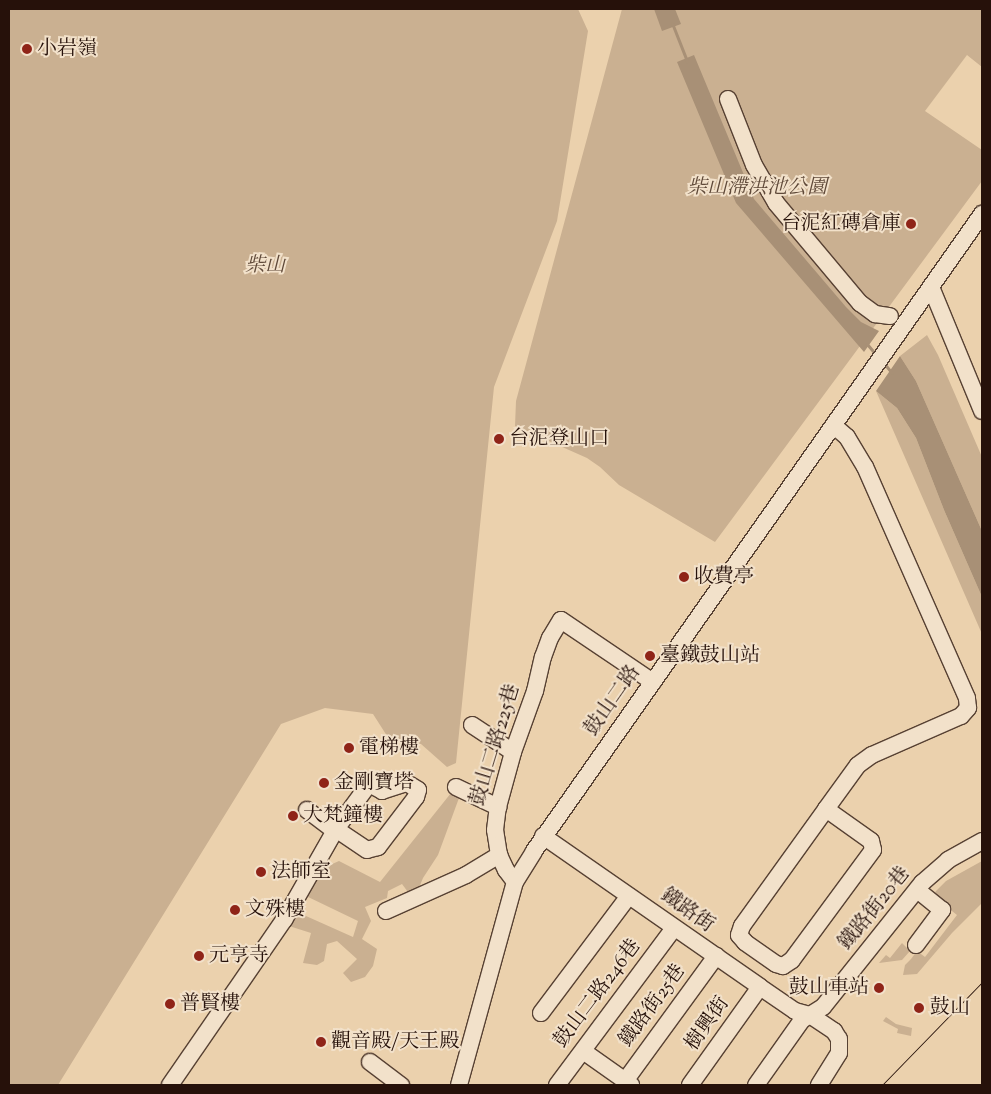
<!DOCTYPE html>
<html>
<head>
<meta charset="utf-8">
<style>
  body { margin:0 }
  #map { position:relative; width:991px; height:1094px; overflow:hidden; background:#ebd1ad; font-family:"Sorts Mill Goudy","Noto Serif TC",serif }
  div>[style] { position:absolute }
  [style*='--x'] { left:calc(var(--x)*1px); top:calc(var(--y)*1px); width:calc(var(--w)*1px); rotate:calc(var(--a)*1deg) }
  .green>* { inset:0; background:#cab091 }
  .water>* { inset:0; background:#a89076 }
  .stream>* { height:3px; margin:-1.5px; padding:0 1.5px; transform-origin:1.5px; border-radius:1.5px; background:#a89076 }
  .roads { filter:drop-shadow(1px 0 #574133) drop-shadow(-1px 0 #574133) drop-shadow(0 1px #574133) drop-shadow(0 -1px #574133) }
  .minor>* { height:16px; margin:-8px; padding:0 8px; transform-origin:8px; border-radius:8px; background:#f2e1ca }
  .tram>* { height:1px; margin:-0.5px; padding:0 0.5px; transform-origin:0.5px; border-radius:0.5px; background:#26110a }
  .dots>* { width:14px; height:14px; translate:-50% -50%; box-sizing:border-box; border:2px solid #f2e1ca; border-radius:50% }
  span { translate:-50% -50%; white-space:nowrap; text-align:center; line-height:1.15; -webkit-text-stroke:4px #f2e1ca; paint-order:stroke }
  .poi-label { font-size:20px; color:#26110a }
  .left { translate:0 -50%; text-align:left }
  .right { translate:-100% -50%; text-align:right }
  .park-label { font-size:20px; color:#5f4939; font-style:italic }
  .street-label { font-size:20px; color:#26110a }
  .frame { position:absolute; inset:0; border:10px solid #26110a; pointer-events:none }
</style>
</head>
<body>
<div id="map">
  <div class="green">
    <i style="clip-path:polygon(9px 9px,578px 9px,588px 31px,557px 221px,494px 387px,456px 763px,447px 767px,421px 744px,389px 739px,373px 714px,325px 708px,281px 724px,58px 1085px,9px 1085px)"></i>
    <i style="clip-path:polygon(622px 9px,982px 9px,982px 67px,967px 55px,925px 111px,982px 150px,982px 181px,715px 542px,619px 485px,600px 467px,587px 458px,515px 426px,516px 401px)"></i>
    <i style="clip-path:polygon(927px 335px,938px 355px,982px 457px,982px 531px,916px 381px,900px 356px)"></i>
    <i style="clip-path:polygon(876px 391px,897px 408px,916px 438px,944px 510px,982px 597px,982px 634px)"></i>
    <i style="clip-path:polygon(451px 793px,459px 798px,438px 855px,423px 878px,418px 890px,411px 896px,402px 884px,388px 891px,387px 898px,365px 907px,371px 921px,362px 939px,377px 949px,373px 966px,365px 977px,351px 982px,343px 973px,357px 959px,337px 941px,327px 944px,324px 961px,317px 965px,303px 963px,311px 933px,289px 926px,297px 912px,353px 937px,358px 921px,304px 895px,321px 869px,339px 861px,380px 882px)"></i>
    <i style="clip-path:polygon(982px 861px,982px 903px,952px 933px,917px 974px,903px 975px,905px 965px,911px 959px,917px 951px,925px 957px,957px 915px,933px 896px,936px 891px,946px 881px)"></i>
    <i style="clip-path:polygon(902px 943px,910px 951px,902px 960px,879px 963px,886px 955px,890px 958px)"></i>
    <i style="clip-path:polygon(886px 1017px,896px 1024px,912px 1028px,911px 1036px,897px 1033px,898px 1029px,883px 1021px)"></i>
  </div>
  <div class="water">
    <i style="clip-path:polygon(654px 9px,675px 9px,681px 24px,662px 31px)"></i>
    <i style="clip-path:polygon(694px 55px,754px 199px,846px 307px,861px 322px,879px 331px,864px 352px,736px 203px,677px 62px)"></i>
    <i style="clip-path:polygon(900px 356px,916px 381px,982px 531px,982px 597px,944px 510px,916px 438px,897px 408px,876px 391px)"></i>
  </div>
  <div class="stream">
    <i style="--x:672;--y:23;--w:41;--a:68.5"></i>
    <i style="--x:867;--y:344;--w:16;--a:50"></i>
    <i style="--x:883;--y:362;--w:14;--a:51"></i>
  </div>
  <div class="roads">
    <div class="minor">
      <i style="--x:728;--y:99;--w:71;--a:68.5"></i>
      <i style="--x:754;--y:165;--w:44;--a:59.9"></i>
      <i style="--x:776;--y:203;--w:131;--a:50"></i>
      <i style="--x:860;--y:303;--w:19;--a:36"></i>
      <i style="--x:875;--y:314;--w:15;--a:8"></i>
      <i style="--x:931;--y:287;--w:134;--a:67.6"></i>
      <i style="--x:472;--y:725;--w:49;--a:33.4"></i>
      <i style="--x:456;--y:787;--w:47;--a:25.5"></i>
      <i style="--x:826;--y:809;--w:55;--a:35.4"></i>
      <i style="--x:871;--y:841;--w:9;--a:77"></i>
      <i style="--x:873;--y:850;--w:137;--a:126.4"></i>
      <i style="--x:792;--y:960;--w:11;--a:146"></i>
      <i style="--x:783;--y:966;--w:7;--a:-164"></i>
      <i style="--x:776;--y:964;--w:38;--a:-145"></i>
      <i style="--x:745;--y:942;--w:9;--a:-131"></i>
      <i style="--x:739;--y:935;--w:9;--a:-72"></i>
      <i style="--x:742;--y:926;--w:144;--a:-54.3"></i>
      <i style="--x:826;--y:809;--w:54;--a:-54"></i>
      <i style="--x:858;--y:765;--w:17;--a:-36"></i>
      <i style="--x:872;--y:755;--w:97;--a:-23.7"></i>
      <i style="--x:961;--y:716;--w:11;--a:-49"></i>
      <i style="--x:968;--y:708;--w:10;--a:-96"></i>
      <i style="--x:967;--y:698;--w:253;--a:-113.8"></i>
      <i style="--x:865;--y:467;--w:35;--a:-121"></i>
      <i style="--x:847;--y:437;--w:18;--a:-139"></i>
      <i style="--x:307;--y:810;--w:35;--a:37"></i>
      <i style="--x:543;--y:836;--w:264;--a:34.8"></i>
      <i style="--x:760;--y:987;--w:42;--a:34.4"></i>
      <i style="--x:795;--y:1011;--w:16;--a:15"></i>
      <i style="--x:810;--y:1015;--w:29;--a:34"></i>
      <i style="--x:834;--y:1031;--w:9;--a:58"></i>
      <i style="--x:839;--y:1039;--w:14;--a:90"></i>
      <i style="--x:839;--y:1053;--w:38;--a:122"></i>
      <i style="--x:515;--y:882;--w:15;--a:-127"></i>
      <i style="--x:506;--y:870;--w:17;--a:-115"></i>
      <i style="--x:499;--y:855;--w:25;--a:-99"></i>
      <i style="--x:495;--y:830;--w:23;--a:-83"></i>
      <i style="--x:498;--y:807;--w:57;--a:-74.7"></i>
      <i style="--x:513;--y:752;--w:65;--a:-70.2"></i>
      <i style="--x:535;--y:691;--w:35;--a:-77"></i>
      <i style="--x:543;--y:657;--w:20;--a:-70"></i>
      <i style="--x:550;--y:638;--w:21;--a:-59"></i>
      <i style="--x:561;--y:620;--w:111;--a:34"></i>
      <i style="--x:386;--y:911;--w:88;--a:-24.2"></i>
      <i style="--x:466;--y:875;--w:39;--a:-31"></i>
      <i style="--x:916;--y:945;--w:44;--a:-53.4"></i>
      <i style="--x:942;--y:910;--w:32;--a:-141"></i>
      <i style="--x:541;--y:1013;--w:146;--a:-53.1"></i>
      <i style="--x:583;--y:1051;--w:59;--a:35.3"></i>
      <i style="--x:370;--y:1062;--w:39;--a:37"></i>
      <i style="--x:625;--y:1081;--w:155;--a:-53.9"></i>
      <i style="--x:170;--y:1085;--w:201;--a:-55.4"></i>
      <i style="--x:284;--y:920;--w:105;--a:-60.3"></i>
      <i style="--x:336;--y:829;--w:56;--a:-53.7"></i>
      <i style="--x:369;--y:784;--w:15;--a:28"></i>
      <i style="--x:382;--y:791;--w:26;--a:-18"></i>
      <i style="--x:407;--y:783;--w:13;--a:32"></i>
      <i style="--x:418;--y:790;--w:7;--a:106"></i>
      <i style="--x:416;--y:797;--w:63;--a:127.2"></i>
      <i style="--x:378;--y:847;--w:11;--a:165"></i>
      <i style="--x:367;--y:850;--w:37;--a:-146"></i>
      <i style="--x:459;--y:1085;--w:211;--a:-74.6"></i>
      <i style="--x:515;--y:882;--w:36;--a:-58"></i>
      <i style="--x:534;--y:851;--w:779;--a:-54.88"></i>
      <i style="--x:557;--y:1085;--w:196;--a:-53.3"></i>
      <i style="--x:690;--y:1085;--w:120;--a:-54.5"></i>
      <i style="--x:756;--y:1085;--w:80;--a:-54.7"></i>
      <i style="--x:802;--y:1020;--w:25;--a:-32"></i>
      <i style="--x:823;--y:1007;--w:159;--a:-51.4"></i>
      <i style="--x:922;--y:883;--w:35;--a:-41"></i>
      <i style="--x:948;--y:860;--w:39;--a:-29"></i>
    </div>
  </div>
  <div class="tram">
    <i style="--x:882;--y:1085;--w:144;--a:-45.8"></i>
  </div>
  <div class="dots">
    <i style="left:27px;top:49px;background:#8f2418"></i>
    <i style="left:911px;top:224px;background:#8f2418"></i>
    <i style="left:499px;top:439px;background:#8f2418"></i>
    <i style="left:684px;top:577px;background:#8f2418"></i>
    <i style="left:650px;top:656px;background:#8f2418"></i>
    <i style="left:349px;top:748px;background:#8f2418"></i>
    <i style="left:324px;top:783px;background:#8f2418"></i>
    <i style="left:293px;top:816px;background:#8f2418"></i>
    <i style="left:261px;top:872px;background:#8f2418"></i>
    <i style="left:235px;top:910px;background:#8f2418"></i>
    <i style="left:199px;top:956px;background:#8f2418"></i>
    <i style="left:879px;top:988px;background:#8f2418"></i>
    <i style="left:170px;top:1004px;background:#8f2418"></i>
    <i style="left:919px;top:1008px;background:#8f2418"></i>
    <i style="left:321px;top:1042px;background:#8f2418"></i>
  </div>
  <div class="poi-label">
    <span class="left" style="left:37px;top:49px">小岩嶺</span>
    <span class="right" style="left:901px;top:224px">台泥紅磚倉庫</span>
    <span class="left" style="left:509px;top:439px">台泥登山口</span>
    <span class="left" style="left:694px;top:577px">收費亭</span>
    <span class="left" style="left:660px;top:656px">臺鐵鼓山站</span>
    <span class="left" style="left:359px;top:748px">電梯樓</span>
    <span class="left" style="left:334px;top:783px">金剛寶塔</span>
    <span class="left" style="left:303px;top:816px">大梵鐘樓</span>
    <span class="left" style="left:271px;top:872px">法師室</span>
    <span class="left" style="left:245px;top:910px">文殊樓</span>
    <span class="left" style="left:209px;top:956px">元亨寺</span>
    <span class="right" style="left:869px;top:988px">鼓山車站</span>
    <span class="left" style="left:180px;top:1004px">普賢樓</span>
    <span class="left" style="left:930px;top:1008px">鼓山</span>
    <span class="left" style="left:331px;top:1042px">觀音殿/天王殿</span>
  </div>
  <div class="park-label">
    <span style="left:757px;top:188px">柴山滯洪池公園</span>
    <span style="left:265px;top:266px">柴山</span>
  </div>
  <div class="street-label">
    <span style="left:613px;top:701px;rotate:-55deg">鼓山二路</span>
    <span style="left:496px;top:745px;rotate:-73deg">鼓山二路225巷</span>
    <span style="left:875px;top:909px;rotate:-51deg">鐵路街20巷</span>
    <span style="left:687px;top:911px;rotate:35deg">鐵路街</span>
    <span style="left:598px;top:994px;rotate:-53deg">鼓山二路246巷</span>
    <span style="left:653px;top:1006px;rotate:-54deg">鐵路街25巷</span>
    <span style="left:708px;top:1024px;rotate:-55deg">樹興街</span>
  </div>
  <div class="frame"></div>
</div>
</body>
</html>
